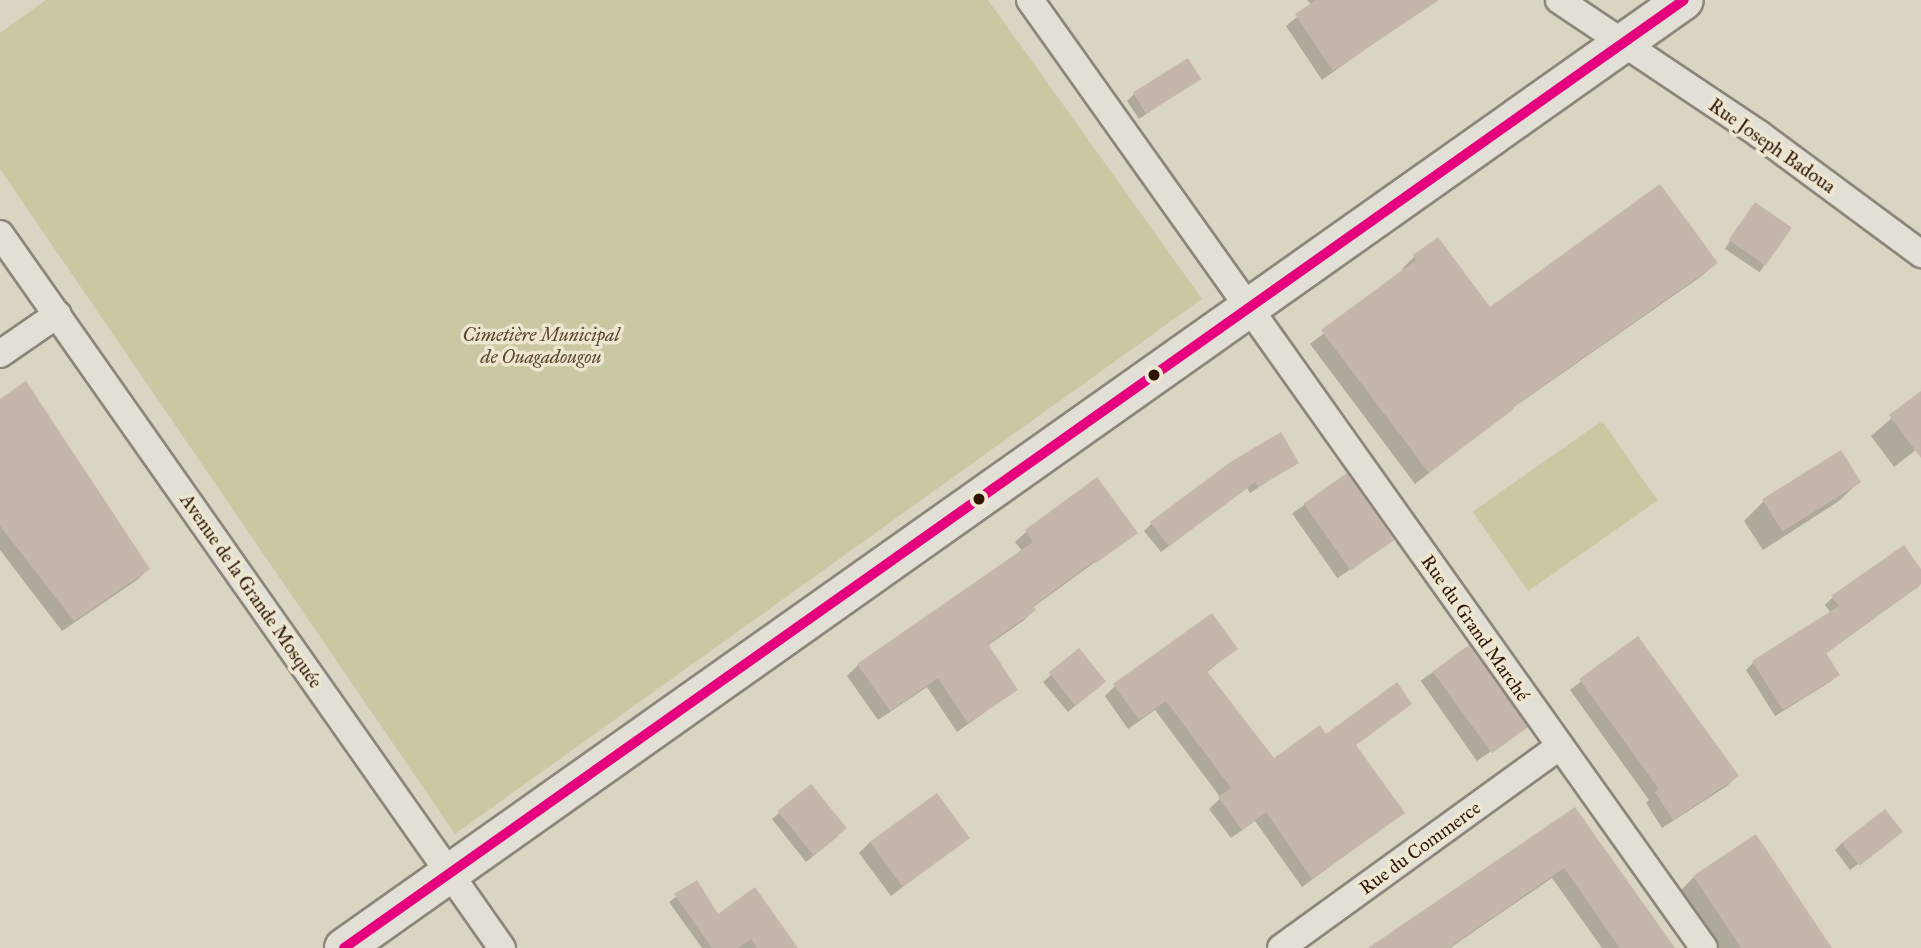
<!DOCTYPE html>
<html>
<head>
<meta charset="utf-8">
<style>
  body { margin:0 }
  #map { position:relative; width:1921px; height:948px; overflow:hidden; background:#dad4c2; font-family:"IM FELL Great Primer",serif }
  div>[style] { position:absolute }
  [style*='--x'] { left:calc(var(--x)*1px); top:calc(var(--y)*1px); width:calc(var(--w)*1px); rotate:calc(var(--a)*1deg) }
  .green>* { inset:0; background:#cac7a3; transform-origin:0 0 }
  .shadow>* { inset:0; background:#0003; transform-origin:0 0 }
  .building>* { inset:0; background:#c5b6ab; transform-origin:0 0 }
  .roads { filter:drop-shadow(2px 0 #8d867a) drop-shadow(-2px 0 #8d867a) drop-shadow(0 2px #8d867a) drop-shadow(0 -2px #8d867a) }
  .minor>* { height:26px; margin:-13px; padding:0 13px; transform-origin:13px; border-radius:13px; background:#e2dfd6 }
  .secondary>* { height:38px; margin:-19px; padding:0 19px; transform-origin:19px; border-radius:19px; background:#e2dfd6 }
  .bus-1>* { height:10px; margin:-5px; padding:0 5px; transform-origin:5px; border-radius:5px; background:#e5007d }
  .dots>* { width:19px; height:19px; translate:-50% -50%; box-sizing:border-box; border:4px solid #ede6d0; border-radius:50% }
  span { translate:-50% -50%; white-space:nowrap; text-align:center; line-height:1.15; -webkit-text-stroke:7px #ede6d0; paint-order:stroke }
  .street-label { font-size:19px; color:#2e1504 }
  .park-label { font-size:19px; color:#59472c; font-style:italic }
</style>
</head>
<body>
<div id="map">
  <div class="green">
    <i style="clip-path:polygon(46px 0,988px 0,1202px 299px,455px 834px,0 169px,0 33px)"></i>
    <i style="left:1602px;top:421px;width:97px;height:158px;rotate:55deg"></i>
  </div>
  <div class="shadow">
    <i style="clip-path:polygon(1307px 0,1406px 0,1415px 14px,1322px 80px,1286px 26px,1312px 5px)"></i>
    <i style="clip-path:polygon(1199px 78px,1139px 119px,1127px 101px,1135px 93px)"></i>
    <i style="left:1755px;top:204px;width:42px;height:54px;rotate:34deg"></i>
    <i style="clip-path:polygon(1414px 257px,1490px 309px,1716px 263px,1703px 275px,1511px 409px,1415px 484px,1310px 344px,1404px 271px,1402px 269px)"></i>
    <i style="clip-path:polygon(1921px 393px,1921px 446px,1894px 467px,1871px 436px)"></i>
    <i style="clip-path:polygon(0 401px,148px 569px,137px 580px,62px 631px,0 550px)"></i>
    <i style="clip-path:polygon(1297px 462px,1250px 493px,1247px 488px,1161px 552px,1144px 531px,1152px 523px)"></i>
    <i style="left:1347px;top:475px;width:79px;height:67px;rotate:55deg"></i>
    <i style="clip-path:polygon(1097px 480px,1135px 533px,1032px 608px,1034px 610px,1023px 621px,987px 646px,1016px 690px,957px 732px,927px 687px,878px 720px,847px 676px,858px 665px,1022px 551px,1015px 542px,1026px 532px)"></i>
    <i style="clip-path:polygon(1859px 482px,1839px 501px,1763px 550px,1744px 521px,1763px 502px)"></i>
    <i style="clip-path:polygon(1921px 572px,1919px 586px,1825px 654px,1838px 675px,1830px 682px,1775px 716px,1746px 670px,1753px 663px,1831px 613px,1825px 605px,1833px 597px)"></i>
    <i style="clip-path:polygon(1637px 638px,1737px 776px,1727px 786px,1662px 828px,1646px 803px,1649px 800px,1570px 690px)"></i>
    <i style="left:1469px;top:647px;width:98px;height:59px;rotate:55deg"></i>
    <i style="clip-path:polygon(1236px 648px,1206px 673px,1274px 760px,1325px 736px,1410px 704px,1355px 746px,1403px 813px,1302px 887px,1255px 821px,1231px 838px,1209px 809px,1221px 798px,1155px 710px,1128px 729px,1105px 696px,1115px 686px)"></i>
    <i style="clip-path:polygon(1051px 675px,1096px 688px,1068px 712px,1043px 682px)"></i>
    <i style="clip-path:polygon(811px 786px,838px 836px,806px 862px,772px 819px)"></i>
    <i style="clip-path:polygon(1574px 810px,1673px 948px,1602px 948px,1552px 878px,1450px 948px,1377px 948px)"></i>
    <i style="clip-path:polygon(967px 838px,891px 896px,859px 853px,870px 842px)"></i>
    <i style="clip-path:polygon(1893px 839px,1850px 870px,1835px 850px,1842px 843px)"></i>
    <i style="clip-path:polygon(1694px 877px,1829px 948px,1719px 948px,1681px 890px)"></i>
    <i style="clip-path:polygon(696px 882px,718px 917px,796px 948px,702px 948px,669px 902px)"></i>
  </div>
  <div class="building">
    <i style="clip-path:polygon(1316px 0,1439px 0,1333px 71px,1295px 14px)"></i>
    <i style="left:1188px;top:58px;width:25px;height:65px;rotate:58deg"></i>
    <i style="clip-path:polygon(1660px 184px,1718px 263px,1513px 407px,1514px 409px,1429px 473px,1321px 330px,1416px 260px,1413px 255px,1438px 237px,1490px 307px)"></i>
    <i style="left:1755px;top:202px;width:45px;height:46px;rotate:35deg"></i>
    <i style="clip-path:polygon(26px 381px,150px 569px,74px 621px,0 526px,0 399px)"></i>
    <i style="clip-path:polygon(1921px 391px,1921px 458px,1889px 415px)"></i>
    <i style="clip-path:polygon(1281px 432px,1299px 463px,1258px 487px,1255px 482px,1169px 546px,1150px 522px,1232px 461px)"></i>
    <i style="left:1841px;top:450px;width:38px;height:93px;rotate:58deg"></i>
    <i style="left:1347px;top:473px;width:82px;height:53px;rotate:55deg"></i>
    <i style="clip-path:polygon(1097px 477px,1138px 533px,1096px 563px,1094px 561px,1033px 606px,1036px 610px,988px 644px,1018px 690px,968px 723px,938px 678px,890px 711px,857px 664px,1033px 542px,1025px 530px)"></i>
    <i style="clip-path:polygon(1904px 545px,1921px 569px,1921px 584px,1826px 653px,1840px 675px,1783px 710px,1752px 661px,1839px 606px,1831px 596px)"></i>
    <i style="clip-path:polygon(1212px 613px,1238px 649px,1207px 671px,1274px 758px,1320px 725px,1326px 734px,1397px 682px,1412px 704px,1356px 745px,1405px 813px,1312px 879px,1266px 812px,1242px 830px,1218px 797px,1231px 788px,1166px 701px,1139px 720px,1113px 684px)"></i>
    <i style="clip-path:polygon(1638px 636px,1739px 776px,1673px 820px,1655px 792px,1659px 789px,1579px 679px)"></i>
    <i style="left:1469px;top:645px;width:101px;height:45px;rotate:54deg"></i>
    <i style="left:1079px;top:648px;width:43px;height:39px;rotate:51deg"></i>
    <i style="left:811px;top:784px;width:57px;height:43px;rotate:51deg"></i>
    <i style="left:937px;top:793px;width:56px;height:83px;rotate:54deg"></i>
    <i style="clip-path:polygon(1575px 807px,1675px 948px,1620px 948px,1564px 868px,1448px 948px,1368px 948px)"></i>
    <i style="left:1885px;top:809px;width:29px;height:55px;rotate:52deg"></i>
    <i style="clip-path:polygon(1756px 834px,1832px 948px,1741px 948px,1693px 876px)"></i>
    <i style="clip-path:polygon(697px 880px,718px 914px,755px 887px,798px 948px,757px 948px,751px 939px,738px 948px,712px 948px,674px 894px)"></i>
  </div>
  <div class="roads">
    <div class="minor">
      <i style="--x:1030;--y:0;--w:1163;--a:54.59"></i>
      <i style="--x:1559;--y:0;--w:241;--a:33.8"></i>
      <i style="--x:1759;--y:134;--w:202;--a:36.5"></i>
      <i style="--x:0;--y:234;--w:873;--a:54.89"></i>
      <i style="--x:0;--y:354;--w:70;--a:-34.6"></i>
      <i style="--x:1281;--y:948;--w:343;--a:-35.9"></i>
    </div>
    <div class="secondary">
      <i style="--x:344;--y:948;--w:1641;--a:-35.28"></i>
    </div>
  </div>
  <div class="bus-1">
    <i style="--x:344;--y:948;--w:1641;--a:-35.28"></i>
  </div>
  <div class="dots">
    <i style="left:1154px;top:375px;background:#2e1504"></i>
    <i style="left:979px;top:499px;background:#2e1504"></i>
  </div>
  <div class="street-label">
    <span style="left:1772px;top:146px;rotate:35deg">Rue Joseph Badoua</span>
    <span style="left:251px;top:591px;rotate:55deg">Avenue de la Grande Mosquée</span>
    <span style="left:1475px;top:628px;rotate:55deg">Rue du Grand Marché</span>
    <span style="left:1420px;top:848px;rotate:-36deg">Rue du Commerce</span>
  </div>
  <div class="park-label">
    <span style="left:541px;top:346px">Cimetière Municipal<br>de Ouagadougou</span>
  </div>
</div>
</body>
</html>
